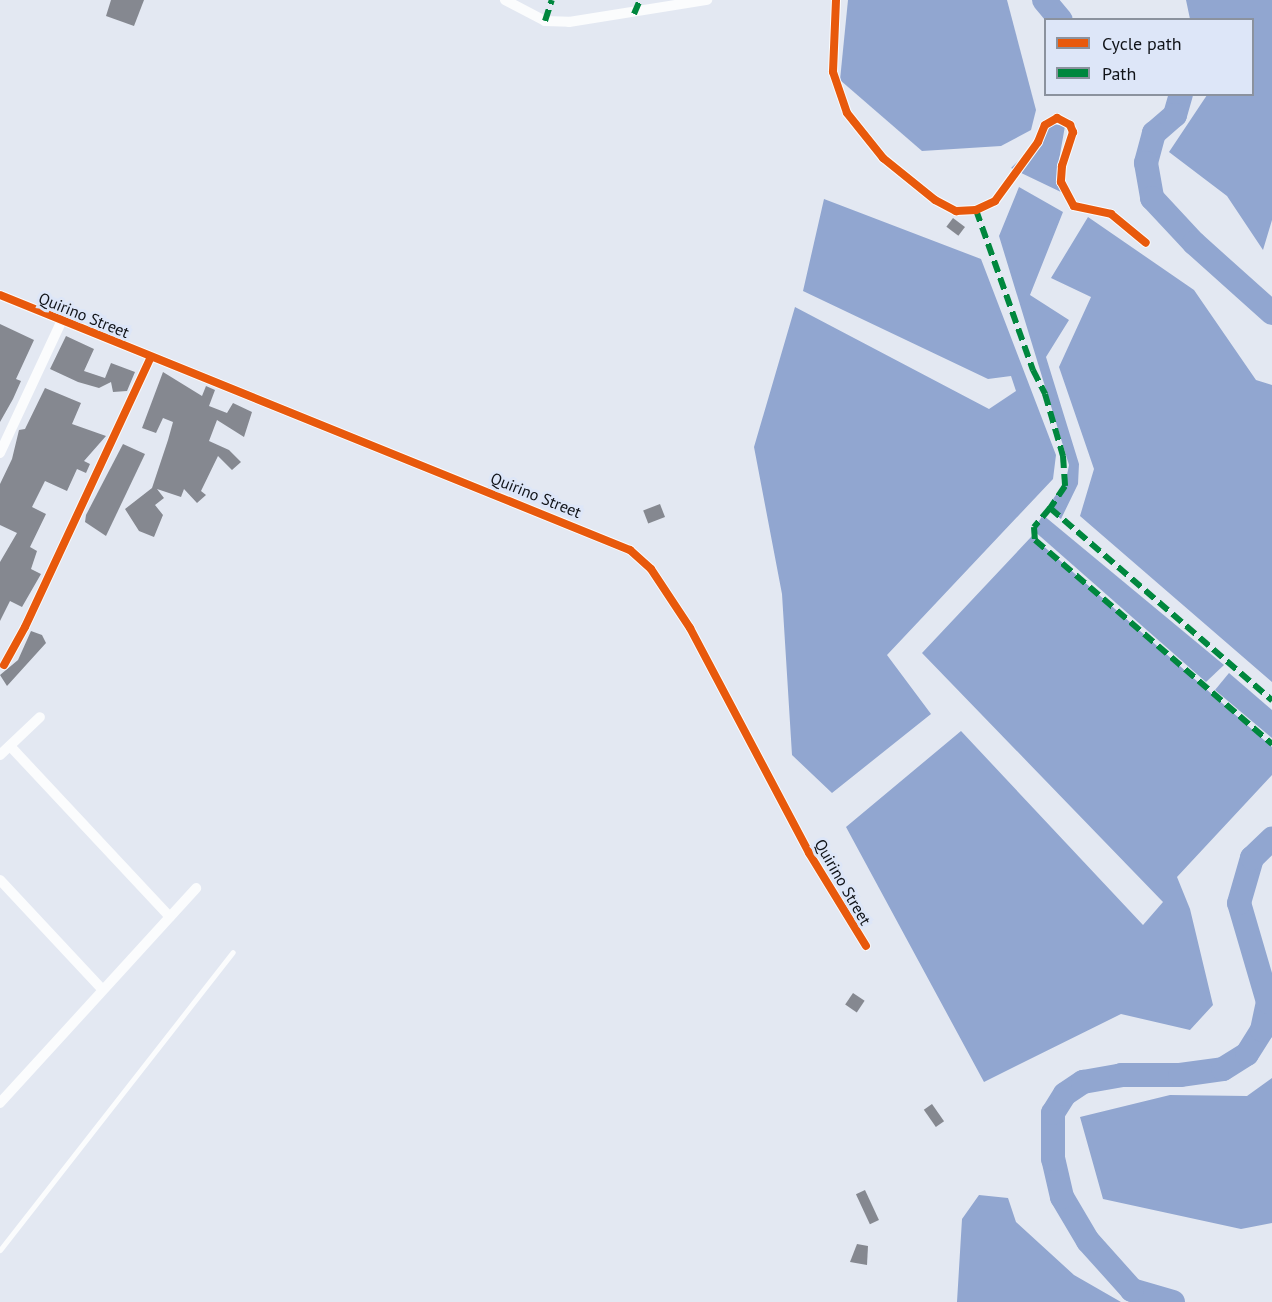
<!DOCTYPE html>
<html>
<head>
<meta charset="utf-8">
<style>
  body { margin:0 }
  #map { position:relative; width:1272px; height:1302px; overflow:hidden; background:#e3e8f2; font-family:"PT Sans",sans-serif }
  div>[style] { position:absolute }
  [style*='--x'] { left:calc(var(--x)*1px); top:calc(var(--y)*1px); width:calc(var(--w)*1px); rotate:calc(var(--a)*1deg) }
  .water>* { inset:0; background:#91a6d0 }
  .river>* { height:24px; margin:-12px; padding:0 12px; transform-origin:12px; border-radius:12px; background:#91a6d0 }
  .building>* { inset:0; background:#858890; transform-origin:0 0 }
  .lane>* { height:5px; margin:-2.5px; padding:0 2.5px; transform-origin:2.5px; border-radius:2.5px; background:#fbfcfd }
  .street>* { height:10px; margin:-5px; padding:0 5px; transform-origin:5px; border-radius:5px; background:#fbfcfd }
  .quiet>* { height:6px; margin-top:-3px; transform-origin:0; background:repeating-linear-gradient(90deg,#00873e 0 12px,transparent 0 18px) }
  .cycleway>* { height:8px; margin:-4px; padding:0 4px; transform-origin:4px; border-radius:4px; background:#e8590c }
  span { translate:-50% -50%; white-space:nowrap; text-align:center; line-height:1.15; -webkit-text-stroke:6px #dde6f8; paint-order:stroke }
  .street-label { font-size:16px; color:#101318 }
  .legend { position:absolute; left:1044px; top:18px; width:210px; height:78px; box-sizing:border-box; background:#dde6f8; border:2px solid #8b929e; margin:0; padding:8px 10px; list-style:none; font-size:18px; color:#101318 }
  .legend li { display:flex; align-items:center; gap:12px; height:30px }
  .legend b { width:30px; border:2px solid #8b929e }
</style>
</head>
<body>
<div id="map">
  <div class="water">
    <i style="clip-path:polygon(848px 0,1007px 0,1036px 110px,1031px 130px,1001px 146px,922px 151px,840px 80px)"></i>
    <i style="clip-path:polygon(1186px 0,1272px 0,1272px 220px,1263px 250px,1227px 196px,1169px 152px,1207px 95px,1252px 94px,1252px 20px,1190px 19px)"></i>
    <i style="clip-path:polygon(1047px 123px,1065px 126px,1059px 160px,1063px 193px,1011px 168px,1033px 147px)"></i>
    <i style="clip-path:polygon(1019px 187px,1063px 212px,1030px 295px,1069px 320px,1046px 357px,1079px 464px,1078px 484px,1061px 519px,1047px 508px,1066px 480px,1069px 465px,999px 236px)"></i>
    <i style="clip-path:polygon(824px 199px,981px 259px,1056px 455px,1053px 479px,887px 655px,931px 714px,832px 793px,792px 755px,782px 594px,754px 447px,795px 307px,989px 409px,1016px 391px,1011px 376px,988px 379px,803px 291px)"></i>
    <i style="clip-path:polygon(1088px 217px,1194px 290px,1256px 380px,1272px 385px,1272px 682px,1080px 516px,1094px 469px,1059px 367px,1091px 297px,1051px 278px)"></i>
    <i style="clip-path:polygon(1043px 515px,1224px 665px,1206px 682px,1033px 530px)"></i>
    <i style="clip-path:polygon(1032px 536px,1272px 747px,1272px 775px,1177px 877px,1190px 909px,1213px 1005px,1190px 1030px,1121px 1014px,984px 1082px,846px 827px,961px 731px,1143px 925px,1163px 902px,922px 653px)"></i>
    <i style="clip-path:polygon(1229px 673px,1272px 710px,1272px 738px,1215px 690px)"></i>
    <i style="clip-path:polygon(1272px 1078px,1272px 1223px,1241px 1229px,1103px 1199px,1080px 1117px,1170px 1095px,1247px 1096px)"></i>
    <i style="clip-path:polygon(979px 1195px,1008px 1198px,1016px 1222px,1074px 1275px,1121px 1302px,957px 1302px,962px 1219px)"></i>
  </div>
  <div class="river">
    <i style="--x:1044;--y:0;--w:26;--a:50"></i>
    <i style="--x:1181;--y:94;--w:22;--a:106"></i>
    <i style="--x:1175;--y:115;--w:28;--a:139"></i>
    <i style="--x:1154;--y:133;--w:31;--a:105"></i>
    <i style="--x:1146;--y:163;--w:36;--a:80"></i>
    <i style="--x:1152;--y:198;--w:62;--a:47"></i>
    <i style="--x:1194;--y:243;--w:105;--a:41.9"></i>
    <i style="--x:1173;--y:1302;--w:43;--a:-163.7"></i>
    <i style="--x:1132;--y:1290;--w:66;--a:-131.9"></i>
    <i style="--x:1088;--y:1241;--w:51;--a:-120.6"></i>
    <i style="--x:1062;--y:1197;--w:39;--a:-103"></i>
    <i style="--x:1053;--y:1159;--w:46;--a:-90"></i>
    <i style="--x:1053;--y:1113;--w:22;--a:-58"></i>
    <i style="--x:1065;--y:1094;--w:22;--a:-34"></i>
    <i style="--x:1083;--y:1082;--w:39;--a:-10"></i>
    <i style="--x:1121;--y:1075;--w:59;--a:0"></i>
    <i style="--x:1180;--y:1075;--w:43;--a:-7.9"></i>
    <i style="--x:1223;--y:1069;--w:28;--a:-32"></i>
    <i style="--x:1247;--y:1054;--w:28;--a:-58"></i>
    <i style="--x:1262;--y:1030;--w:29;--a:-78"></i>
    <i style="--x:1268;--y:1002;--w:103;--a:-106.3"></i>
    <i style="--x:1239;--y:903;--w:47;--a:-73.9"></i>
    <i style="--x:1252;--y:858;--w:28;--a:-44"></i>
  </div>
  <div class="building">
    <i style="clip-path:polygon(111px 0,144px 0,134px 26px,106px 16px)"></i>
    <i style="left:953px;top:218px;width:15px;height:11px;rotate:37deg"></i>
    <i style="clip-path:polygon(0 324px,34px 340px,16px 379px,21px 381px,13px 399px,0 422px)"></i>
    <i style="clip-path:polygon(66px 336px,94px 349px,84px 371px,105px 378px,111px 363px,135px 372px,127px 391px,113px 392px,111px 382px,99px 388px,78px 382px,50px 369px)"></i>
    <i style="clip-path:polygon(163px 372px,202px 396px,206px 386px,215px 390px,209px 406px,227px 413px,233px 403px,252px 412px,244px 437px,217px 420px,209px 441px,229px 450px,241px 462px,232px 470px,218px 456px,201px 491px,206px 495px,197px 503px,184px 489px,181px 497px,157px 489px,164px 498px,155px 505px,163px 515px,154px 537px,139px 531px,125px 509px,152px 488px,168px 440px,173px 422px,163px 418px,156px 433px,142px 428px)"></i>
    <i style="clip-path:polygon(45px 388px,81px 403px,72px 424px,106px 436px,84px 461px,90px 464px,86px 473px,77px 469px,67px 491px,45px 481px,32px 507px,46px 514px,30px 547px,37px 551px,31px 569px,41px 574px,22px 607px,10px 601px,0 621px,0 562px,17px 533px,0 525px,0 484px,12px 459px,19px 430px,25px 429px)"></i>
    <i style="clip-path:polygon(123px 444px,145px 454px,106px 536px,85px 522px,86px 515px)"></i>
    <i style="left:660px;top:504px;width:14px;height:18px;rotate:69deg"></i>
    <i style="clip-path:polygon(31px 631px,42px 635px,46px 643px,7px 686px,0 675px,18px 660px)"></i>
    <i style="left:853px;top:993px;width:14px;height:14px;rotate:34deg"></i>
    <i style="left:932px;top:1104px;width:21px;height:10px;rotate:55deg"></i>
    <i style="left:865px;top:1190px;width:33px;height:10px;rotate:65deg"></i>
    <i style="clip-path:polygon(857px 1244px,868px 1246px,867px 1265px,850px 1262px)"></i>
  </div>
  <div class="lane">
    <i style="--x:0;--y:1250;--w:378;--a:-52"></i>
  </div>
  <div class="street">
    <i style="--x:505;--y:0;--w:45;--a:27.7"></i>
    <i style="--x:545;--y:21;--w:24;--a:2"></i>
    <i style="--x:569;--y:22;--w:140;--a:-9.1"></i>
    <i style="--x:836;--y:0;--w:72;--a:92.4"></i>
    <i style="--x:833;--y:72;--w:43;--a:71.1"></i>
    <i style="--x:847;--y:113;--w:58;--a:51.3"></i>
    <i style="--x:883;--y:158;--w:67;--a:38.9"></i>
    <i style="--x:935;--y:200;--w:24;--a:28"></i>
    <i style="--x:956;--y:211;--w:20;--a:-3"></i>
    <i style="--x:976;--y:210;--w:21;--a:-25"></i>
    <i style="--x:995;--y:201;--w:73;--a:-53.9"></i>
    <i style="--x:1038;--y:142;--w:18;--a:-68"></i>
    <i style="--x:1045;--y:125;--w:14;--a:-30"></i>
    <i style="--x:1057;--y:118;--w:15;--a:28"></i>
    <i style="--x:1070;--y:125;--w:8;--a:67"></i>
    <i style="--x:1073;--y:132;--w:36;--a:108"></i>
    <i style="--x:1062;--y:166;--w:16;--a:94"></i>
    <i style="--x:1061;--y:182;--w:27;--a:62"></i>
    <i style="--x:1074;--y:206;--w:38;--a:12"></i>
    <i style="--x:1111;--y:214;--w:45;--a:39.6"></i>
    <i style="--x:0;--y:295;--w:680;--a:22.04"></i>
    <i style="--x:630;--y:550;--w:28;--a:42"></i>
    <i style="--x:651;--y:569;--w:71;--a:56.5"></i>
    <i style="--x:690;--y:628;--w:255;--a:62.1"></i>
    <i style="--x:809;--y:853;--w:109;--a:58.5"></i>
    <i style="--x:0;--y:453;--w:147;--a:-65"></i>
    <i style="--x:4;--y:665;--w:43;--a:-61.1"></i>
    <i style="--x:25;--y:627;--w:298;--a:-65"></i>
    <i style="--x:10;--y:746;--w:234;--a:46.9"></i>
    <i style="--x:0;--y:755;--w:55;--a:-43.5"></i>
    <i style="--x:0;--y:880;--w:149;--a:46.9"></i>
    <i style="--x:0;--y:1103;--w:291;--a:-47.6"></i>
  </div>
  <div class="quiet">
    <i style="--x:634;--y:14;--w:15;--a:-67"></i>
    <i style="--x:545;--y:21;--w:22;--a:-72"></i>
    <i style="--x:976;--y:210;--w:170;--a:70.4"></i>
    <i style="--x:1033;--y:370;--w:27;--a:63"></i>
    <i style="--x:1045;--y:394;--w:65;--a:73.8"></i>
    <i style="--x:1063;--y:456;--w:30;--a:86"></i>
    <i style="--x:1065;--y:486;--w:27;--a:124"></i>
    <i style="--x:1050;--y:508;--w:294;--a:40.9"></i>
    <i style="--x:1050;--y:508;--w:25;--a:130"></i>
    <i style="--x:1034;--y:527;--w:13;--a:86"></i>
    <i style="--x:1035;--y:540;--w:313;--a:40.7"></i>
  </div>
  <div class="cycleway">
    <i style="--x:836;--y:0;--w:72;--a:92.4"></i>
    <i style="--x:833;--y:72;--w:43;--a:71.1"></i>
    <i style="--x:847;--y:113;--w:58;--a:51.3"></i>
    <i style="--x:883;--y:158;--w:67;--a:38.9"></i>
    <i style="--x:935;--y:200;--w:24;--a:28"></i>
    <i style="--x:956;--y:211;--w:20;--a:-3"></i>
    <i style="--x:976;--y:210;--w:21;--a:-25"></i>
    <i style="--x:995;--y:201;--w:73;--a:-53.9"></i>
    <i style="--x:1038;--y:142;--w:18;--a:-68"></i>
    <i style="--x:1045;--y:125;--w:14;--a:-30"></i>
    <i style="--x:1057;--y:118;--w:15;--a:28"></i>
    <i style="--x:1070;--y:125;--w:8;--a:67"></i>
    <i style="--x:1073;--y:132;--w:36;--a:108"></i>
    <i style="--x:1062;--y:166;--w:16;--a:94"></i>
    <i style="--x:1061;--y:182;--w:27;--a:62"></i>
    <i style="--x:1074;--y:206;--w:38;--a:12"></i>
    <i style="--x:1111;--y:214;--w:45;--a:39.6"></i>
    <i style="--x:0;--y:295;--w:680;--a:22.04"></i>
    <i style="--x:630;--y:550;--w:28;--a:42"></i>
    <i style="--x:651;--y:569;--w:71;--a:56.5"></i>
    <i style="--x:690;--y:628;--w:255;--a:62.1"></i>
    <i style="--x:809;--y:853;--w:109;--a:58.5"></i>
    <i style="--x:4;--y:665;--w:43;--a:-61.1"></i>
    <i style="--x:25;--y:627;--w:298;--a:-65"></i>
  </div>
  <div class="street-label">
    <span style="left:84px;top:315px;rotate:22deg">Quirino Street</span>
    <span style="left:536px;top:495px;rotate:22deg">Quirino Street</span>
    <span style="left:843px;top:882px;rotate:60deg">Quirino Street</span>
  </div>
  <ul class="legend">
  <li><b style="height:8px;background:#e8590c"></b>Cycle path</li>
  <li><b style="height:8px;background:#00873e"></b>Path</li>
  </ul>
</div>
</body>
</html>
